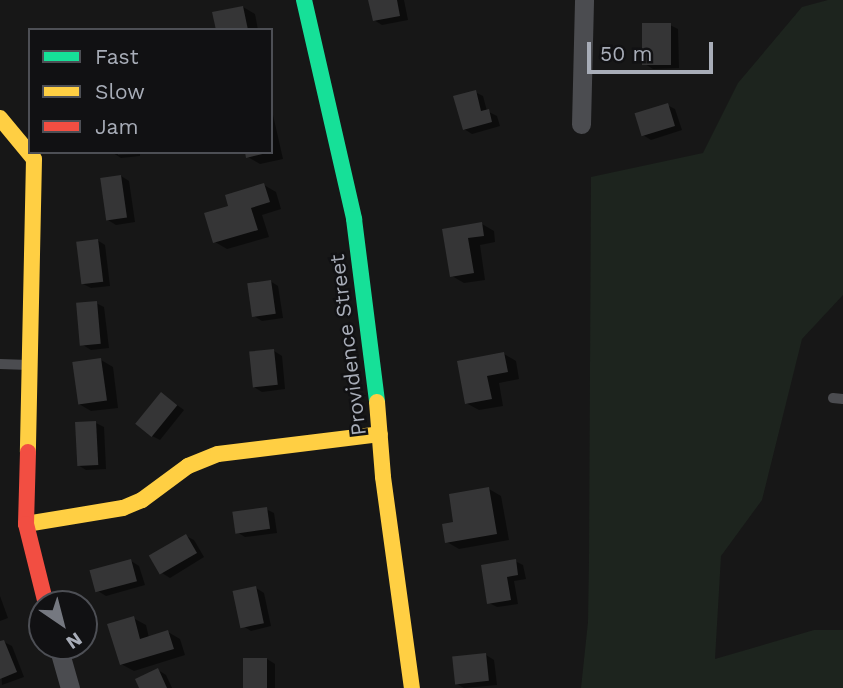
<!DOCTYPE html>
<html>
<head>
<meta charset="utf-8">
<style>
  body { margin:0 }
  #map { position:relative; width:843px; height:688px; overflow:hidden; background:#171717; font-family:"Work Sans",sans-serif }
  div>[style] { position:absolute }
  [style*='--x'] { left:calc(var(--x)*1px); top:calc(var(--y)*1px); width:calc(var(--w)*1px); rotate:calc(var(--a)*1deg) }
  .green>* { inset:0; background:#1d241e }
  .shadow>* { inset:0; background:#0007 }
  .building>* { inset:0; background:#353536; transform-origin:0 0 }
  .lane>* { height:10px; margin:-5px; padding:0 5px; transform-origin:5px; border-radius:5px; background:#4b4c50 }
  .street>* { height:19px; margin:-9.5px; padding:0 9.5px; transform-origin:9.5px; border-radius:9.5px; background:#4b4c50 }
  .fast>* { height:16px; margin:-8px; padding:0 8px; transform-origin:8px; border-radius:8px; background:#16e098 }
  .slow>* { height:16px; margin:-8px; padding:0 8px; transform-origin:8px; border-radius:8px; background:#ffcf43 }
  .jam>* { height:16px; margin:-8px; padding:0 8px; transform-origin:8px; border-radius:8px; background:#f24e42 }
  span { translate:-50% -50%; white-space:nowrap; text-align:center; line-height:1.15; -webkit-text-stroke:5px #111113; paint-order:stroke }
  .street-label { font-size:21px; color:#a8adb8 }
  .legend { position:absolute; left:28px; top:28px; width:245px; height:126px; box-sizing:border-box; background:#111113; border:2px solid #4d4f55; margin:0; padding:9px 12px; list-style:none; font-size:21px; color:#a8adb8 }
  .legend li { display:flex; align-items:center; gap:14px; height:35px }
  .legend b { width:35px; border:2px solid #4d4f55 }
  .north { position:absolute; left:28px; top:590px; width:70px; height:70px; box-sizing:border-box; background:#111113; border:2px solid #4d4f55; border-radius:50%; rotate:145deg; font-size:19px; font-weight:700; line-height:28px; text-align:center; color:#a8adb8 }
  .north::after { content:''; display:block; margin:auto; width:24px; height:32px; background:#757880; clip-path:polygon(50% 0,100% 100%,50% 72%,0 100%) }
  .scale { position:absolute; left:587px; top:42px; width:126px; height:32px; box-sizing:border-box; border:4px solid #a8adb8; border-top:0; padding-left:9px; font-size:21px; line-height:24px; white-space:nowrap; color:#a8adb8; -webkit-text-stroke:5px #111113; paint-order:stroke }
</style>
</head>
<body>
<div id="map">
  <div class="green">
    <i style="clip-path:polygon(828px 0,843px 0,843px 295px,802px 339px,762px 500px,721px 556px,715px 659px,814px 630px,843px 630px,843px 688px,581px 688px,588px 622px,589px 559px,591px 177px,703px 153px,738px 83px,802px 7px)"></i>
  </div>
  <div class="shadow">
    <i style="clip-path:polygon(370px 0,404px 0,408px 20px,382px 25px,374px 20px)"></i>
    <i style="clip-path:polygon(243px 7px,255px 14px,258px 30px,217px 30px)"></i>
    <i style="clip-path:polygon(670px 25px,678px 29px,679px 68px,653px 69px,645px 64px)"></i>
    <i style="clip-path:polygon(475px 92px,483px 96px,487px 111px,497px 116px,500px 126px,472px 134px,464px 129px)"></i>
    <i style="clip-path:polygon(667px 105px,675px 109px,682px 130px,651px 140px,643px 135px)"></i>
    <i style="clip-path:polygon(271px 106px,283px 159px,260px 164px,248px 157px,247px 152px,271px 152px)"></i>
    <i style="clip-path:polygon(118px 152px,118px 155px,140px 154px,140px 156px,121px 158px,113px 153px)"></i>
    <i style="clip-path:polygon(121px 176px,129px 181px,135px 222px,116px 225px,108px 220px)"></i>
    <i style="clip-path:polygon(264px 185px,276px 192px,281px 209px,262px 215px,269px 237px,227px 249px,215px 242px,230px 207px)"></i>
    <i style="clip-path:polygon(482px 224px,494px 231px,495px 242px,480px 245px,485px 280px,464px 283px,452px 276px,444px 230px)"></i>
    <i style="clip-path:polygon(97px 240px,105px 245px,110px 286px,91px 288px,83px 284px)"></i>
    <i style="clip-path:polygon(270px 281px,278px 286px,283px 318px,262px 321px,254px 316px)"></i>
    <i style="clip-path:polygon(96px 303px,104px 307px,109px 348px,91px 350px,83px 345px)"></i>
    <i style="clip-path:polygon(274px 351px,282px 356px,285px 389px,262px 392px,254px 387px)"></i>
    <i style="clip-path:polygon(504px 354px,516px 361px,519px 379px,499px 383px,503px 406px,479px 410px,466px 403px,459px 363px)"></i>
    <i style="clip-path:polygon(101px 360px,113px 367px,118px 408px,91px 411px,79px 404px)"></i>
    <i style="clip-path:polygon(162px 394px,184px 410px,160px 440px,152px 436px)"></i>
    <i style="clip-path:polygon(96px 423px,104px 427px,106px 469px,86px 470px,78px 465px)"></i>
    <i style="clip-path:polygon(489px 489px,501px 496px,509px 540px,459px 549px,447px 542px,455px 523px)"></i>
    <i style="clip-path:polygon(266px 509px,274px 513px,277px 533px,245px 537px,237px 532px)"></i>
    <i style="clip-path:polygon(186px 536px,194px 540px,204px 557px,170px 578px,162px 573px,152px 556px)"></i>
    <i style="clip-path:polygon(131px 561px,139px 566px,145px 585px,106px 596px,98px 591px)"></i>
    <i style="clip-path:polygon(515px 561px,523px 565px,526px 579px,514px 581px,518px 604px,497px 607px,489px 603px)"></i>
    <i style="clip-path:polygon(256px 588px,264px 593px,271px 626px,251px 631px,243px 626px)"></i>
    <i style="clip-path:polygon(0 596px,8px 618px,0 621px)"></i>
    <i style="clip-path:polygon(133px 618px,146px 625px,149px 638px,168px 632px,180px 639px,185px 655px,134px 671px,121px 664px)"></i>
    <i style="clip-path:polygon(4px 642px,12px 646px,24px 677px,2px 685px,0 643px)"></i>
    <i style="clip-path:polygon(486px 655px,494px 660px,497px 685px,464px 688px,457px 684px)"></i>
    <i style="clip-path:polygon(267px 659px,275px 664px,275px 688px,245px 688px)"></i>
    <i style="clip-path:polygon(158px 670px,166px 675px,172px 688px,141px 688px)"></i>
  </div>
  <div class="building">
    <i style="clip-path:polygon(368px 0,397px 0,400px 16px,373px 21px)"></i>
    <i style="clip-path:polygon(243px 6px,248px 30px,216px 30px,212px 12px)"></i>
    <i style="left:671px;top:23px;width:42px;height:29px;rotate:90deg"></i>
    <i style="clip-path:polygon(476px 90px,481px 111px,489px 109px,492px 122px,463px 130px,453px 96px)"></i>
    <i style="left:668px;top:103px;width:24px;height:35px;rotate:73deg"></i>
    <i style="clip-path:polygon(245px 152px,267px 152px,267px 153px,246px 158px)"></i>
    <i style="left:121px;top:175px;width:43px;height:21px;rotate:82deg"></i>
    <i style="clip-path:polygon(264px 183px,270px 202px,251px 208px,258px 230px,213px 243px,204px 213px,228px 206px,225px 195px)"></i>
    <i style="clip-path:polygon(482px 222px,484px 236px,468px 238px,474px 273px,450px 277px,442px 229px)"></i>
    <i style="left:98px;top:239px;width:43px;height:22px;rotate:83deg"></i>
    <i style="left:271px;top:280px;width:34px;height:24px;rotate:82deg"></i>
    <i style="left:97px;top:301px;width:43px;height:21px;rotate:85deg"></i>
    <i style="left:274px;top:349px;width:36px;height:25px;rotate:84deg"></i>
    <i style="clip-path:polygon(504px 352px,508px 372px,487px 376px,492px 399px,465px 404px,457px 361px)"></i>
    <i style="left:101px;top:358px;width:43px;height:29px;rotate:82deg"></i>
    <i style="left:161px;top:392px;width:21px;height:41px;rotate:39deg"></i>
    <i style="left:96px;top:421px;width:44px;height:21px;rotate:87deg"></i>
    <i style="clip-path:polygon(489px 487px,497px 534px,445px 543px,442px 524px,453px 522px,449px 494px)"></i>
    <i style="left:267px;top:507px;width:22px;height:35px;rotate:82deg"></i>
    <i style="left:186px;top:534px;width:22px;height:43px;rotate:60deg"></i>
    <i style="left:131px;top:559px;width:23px;height:43px;rotate:75deg"></i>
    <i style="clip-path:polygon(516px 559px,518px 575px,507px 577px,511px 600px,487px 604px,481px 565px)"></i>
    <i style="left:256px;top:586px;width:38px;height:24px;rotate:78deg"></i>
    <i style="clip-path:polygon(134px 616px,140px 639px,168px 630px,174px 649px,120px 665px,107px 624px)"></i>
    <i style="clip-path:polygon(4px 640px,17px 672px,0 679px,0 641px)"></i>
    <i style="left:486px;top:653px;width:28px;height:34px;rotate:84deg"></i>
    <i style="left:243px;top:658px;width:24px;height:30px"></i>
    <i style="clip-path:polygon(158px 668px,167px 688px,139px 688px,135px 679px)"></i>
  </div>
  <div class="lane">
    <i style="--x:0;--y:364;--w:29;--a:2"></i>
    <i style="--x:833;--y:398;--w:10;--a:6"></i>
  </div>
  <div class="street">
    <i style="--x:581;--y:124;--w:124;--a:-88.6"></i>
    <i style="--x:58;--y:646;--w:44;--a:74.1"></i>
  </div>
  <div class="fast">
    <i style="--x:304;--y:0;--w:225;--a:77.1"></i>
    <i style="--x:354;--y:219;--w:184;--a:82.8"></i>
  </div>
  <div class="slow">
    <i style="--x:0;--y:118;--w:53;--a:50.3"></i>
    <i style="--x:34;--y:159;--w:293;--a:91.2"></i>
    <i style="--x:377;--y:402;--w:75;--a:85.4"></i>
    <i style="--x:383;--y:477;--w:213;--a:82.2"></i>
    <i style="--x:26;--y:524;--w:98;--a:-9.4"></i>
    <i style="--x:123;--y:508;--w:21;--a:-23"></i>
    <i style="--x:142;--y:500;--w:57;--a:-36.5"></i>
    <i style="--x:188;--y:466;--w:32;--a:-22"></i>
    <i style="--x:218;--y:454;--w:163;--a:-7"></i>
  </div>
  <div class="jam">
    <i style="--x:28;--y:452;--w:72;--a:91.6"></i>
    <i style="--x:26;--y:524;--w:82;--a:76"></i>
  </div>
  <div class="street-label">
    <span style="left:348px;top:345px;rotate:-97deg">Providence Street</span>
  </div>
  <ul class="legend">
  <li><b style="height:9px;background:#16e098"></b>Fast</li>
  <li><b style="height:9px;background:#ffcf43"></b>Slow</li>
  <li><b style="height:9px;background:#f24e42"></b>Jam</li>
  </ul>
  <div class="north">N</div>
  <div class="scale">50 m</div>
</div>
</body>
</html>
